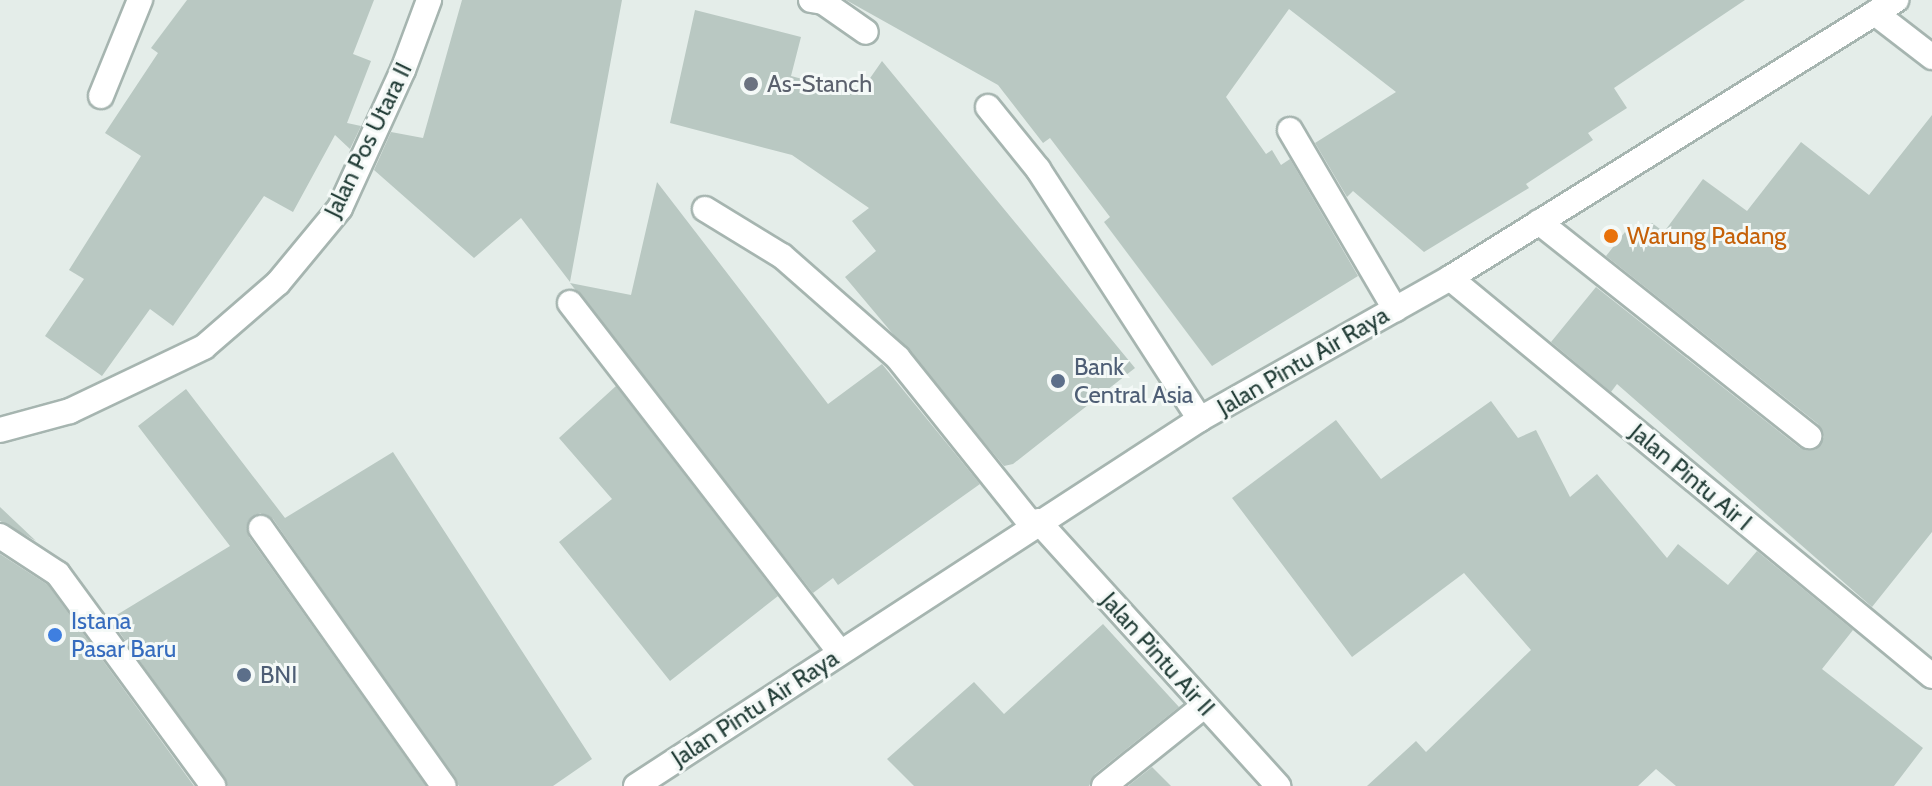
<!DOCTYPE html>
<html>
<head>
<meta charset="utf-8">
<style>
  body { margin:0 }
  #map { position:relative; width:1932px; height:786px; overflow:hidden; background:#e4ede9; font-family:Cabin,sans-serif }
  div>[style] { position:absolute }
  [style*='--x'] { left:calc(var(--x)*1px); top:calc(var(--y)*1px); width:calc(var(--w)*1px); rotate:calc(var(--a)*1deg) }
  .building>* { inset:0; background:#b9c8c2 }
  .roads { filter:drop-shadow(2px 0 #a6b5b0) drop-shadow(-2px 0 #a6b5b0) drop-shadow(0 2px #a6b5b0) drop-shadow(0 -2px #a6b5b0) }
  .service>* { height:24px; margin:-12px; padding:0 12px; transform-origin:12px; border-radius:12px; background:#fff }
  .minor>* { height:24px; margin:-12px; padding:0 12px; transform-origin:12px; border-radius:12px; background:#fff }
  .tertiary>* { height:24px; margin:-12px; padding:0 12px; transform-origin:12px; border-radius:12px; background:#fff }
  .dots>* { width:22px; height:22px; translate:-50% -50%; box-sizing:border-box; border:4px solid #f4f9f7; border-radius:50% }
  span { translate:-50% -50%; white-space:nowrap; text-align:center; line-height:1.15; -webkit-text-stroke:6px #f4f9f7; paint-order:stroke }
  .worship-label { font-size:24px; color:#5b616d }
  .left { translate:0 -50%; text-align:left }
  .street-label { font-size:24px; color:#233e38 }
  .food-label { font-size:24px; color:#c56008 }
  .service-label { font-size:24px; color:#4e5e75 }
  .shop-label { font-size:24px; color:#366cbe }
</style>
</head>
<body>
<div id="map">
  <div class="building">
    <i style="clip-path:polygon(187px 0,374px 0,353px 54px,371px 61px,347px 123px,361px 126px,350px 149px,335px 135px,293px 212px,264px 196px,173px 326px,150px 309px,102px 376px,45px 336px,84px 279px,69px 270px,141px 156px,105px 133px,158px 53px,151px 48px)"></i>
    <i style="clip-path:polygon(462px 0,622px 0,570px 282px,521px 218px,474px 258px,374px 170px,391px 132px,423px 138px)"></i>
    <i style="clip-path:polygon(846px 0,1745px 0,1614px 88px,1627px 108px,1588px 133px,1593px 140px,1526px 184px,1529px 188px,1424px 252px,1353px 191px,1347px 197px,1315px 143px,1396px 92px,1289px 9px,1226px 97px,1266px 154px,1272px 150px,1281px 165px,1290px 159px,1358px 276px,1212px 366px,1104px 222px,1110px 217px,1050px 138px,1043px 143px,998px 85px)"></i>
    <i style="clip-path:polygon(695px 10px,801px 37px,791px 76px,859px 94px,882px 61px,1135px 368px,1013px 464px,1004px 466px,845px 277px,876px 251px,852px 221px,869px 208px,792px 155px,670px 123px)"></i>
    <i style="clip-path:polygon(1932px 115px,1932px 532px,1872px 607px,1617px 384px,1611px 392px,1551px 342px,1596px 287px,1800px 448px,1815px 450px,1824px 437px,1818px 424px,1606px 256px,1625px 232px,1638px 241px,1652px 223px,1664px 232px,1703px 179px,1747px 211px,1801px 142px,1869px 195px)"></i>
    <i style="clip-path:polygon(657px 182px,828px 404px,882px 364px,980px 484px,838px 585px,833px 578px,813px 593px,570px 283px,631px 295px)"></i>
    <i style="clip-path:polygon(616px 386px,778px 596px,670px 681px,559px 542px,612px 499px,559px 438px)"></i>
    <i style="clip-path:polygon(186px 389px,285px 518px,393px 452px,592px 759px,553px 786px,459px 786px,273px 519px,260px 513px,248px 521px,249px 537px,426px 786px,228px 786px,110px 619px,230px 546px,138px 426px)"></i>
    <i style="clip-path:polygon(1491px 401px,1518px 438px,1536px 430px,1570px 497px,1597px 474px,1667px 558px,1678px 544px,1728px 585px,1757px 551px,1853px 630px,1822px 669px,1923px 748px,1894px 786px,1676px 786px,1656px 769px,1638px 786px,1367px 786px,1416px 741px,1426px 752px,1531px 650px,1464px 573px,1352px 657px,1232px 498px,1336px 420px,1381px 479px)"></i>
    <i style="clip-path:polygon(0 507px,36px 541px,0 521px)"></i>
    <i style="clip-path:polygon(0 554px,48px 585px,194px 786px,0 786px)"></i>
    <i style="clip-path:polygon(1103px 624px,1179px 707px,1095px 774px,1089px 786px,914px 786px,887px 759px,974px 682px,1004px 714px)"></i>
    <i style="clip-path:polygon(1152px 767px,1171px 786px,1128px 786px)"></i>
  </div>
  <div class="roads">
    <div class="service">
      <i style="--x:1875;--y:13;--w:72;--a:37.7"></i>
      <i style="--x:1539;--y:222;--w:345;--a:38.4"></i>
      <i style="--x:0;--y:536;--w:69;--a:33.2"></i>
      <i style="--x:58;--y:574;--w:263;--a:53.8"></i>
    </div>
    <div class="minor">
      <i style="--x:811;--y:0;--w:12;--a:9"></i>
      <i style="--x:823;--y:2;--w:52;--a:34.9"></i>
      <i style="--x:101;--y:96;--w:104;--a:-67.9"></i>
      <i style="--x:988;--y:107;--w:80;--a:51.1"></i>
      <i style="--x:1038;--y:169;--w:298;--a:57.1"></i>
      <i style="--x:1290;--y:130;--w:208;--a:59.6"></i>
      <i style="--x:705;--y:209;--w:90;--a:31.4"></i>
      <i style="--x:782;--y:256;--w:154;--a:41.3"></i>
      <i style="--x:898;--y:358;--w:214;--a:51.3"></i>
      <i style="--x:1450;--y:278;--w:625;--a:39.55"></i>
      <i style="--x:570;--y:303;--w:441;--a:52.3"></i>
      <i style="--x:0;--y:430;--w:73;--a:-15.2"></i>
      <i style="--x:70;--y:411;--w:148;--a:-25.5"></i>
      <i style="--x:204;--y:347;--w:98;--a:-40.9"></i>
      <i style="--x:278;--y:283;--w:97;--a:-50.4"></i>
      <i style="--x:340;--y:208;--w:152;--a:-65.5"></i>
      <i style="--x:403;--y:70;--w:75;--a:-69.6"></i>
      <i style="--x:1038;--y:521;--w:358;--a:47.8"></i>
      <i style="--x:261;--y:528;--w:316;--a:54.7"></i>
      <i style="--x:1104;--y:786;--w:129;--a:-38.7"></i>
    </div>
    <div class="tertiary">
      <i style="--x:636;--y:786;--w:673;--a:-33.05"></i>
      <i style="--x:1200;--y:419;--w:287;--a:-29.4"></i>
      <i style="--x:1450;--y:278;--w:526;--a:-31.94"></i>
    </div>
  </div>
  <div class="dots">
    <i style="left:751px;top:84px;background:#6b7280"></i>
    <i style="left:1611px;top:236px;background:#e8710a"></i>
    <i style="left:1058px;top:381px;background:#5c6f8a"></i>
    <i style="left:55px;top:635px;background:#3f7fe0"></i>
    <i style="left:244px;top:675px;background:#5c6f8a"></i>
  </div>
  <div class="worship-label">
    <span class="left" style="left:767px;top:84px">As-Stanch</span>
  </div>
  <div class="street-label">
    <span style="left:368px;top:140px;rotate:-64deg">Jalan Pos Utara II</span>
    <span style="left:1303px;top:361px;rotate:-30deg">Jalan Pintu Air Raya</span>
    <span style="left:1691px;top:477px;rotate:40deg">Jalan Pintu Air I</span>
    <span style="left:1158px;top:654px;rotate:48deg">Jalan Pintu Air II</span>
    <span style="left:755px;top:708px;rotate:-33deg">Jalan Pintu Air Raya</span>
  </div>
  <div class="food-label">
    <span class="left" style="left:1627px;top:236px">Warung Padang</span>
  </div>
  <div class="service-label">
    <span class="left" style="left:1074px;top:381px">Bank<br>Central Asia</span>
    <span class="left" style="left:260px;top:675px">BNI</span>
  </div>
  <div class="shop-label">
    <span class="left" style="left:71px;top:635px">Istana<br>Pasar Baru</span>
  </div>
</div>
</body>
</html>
